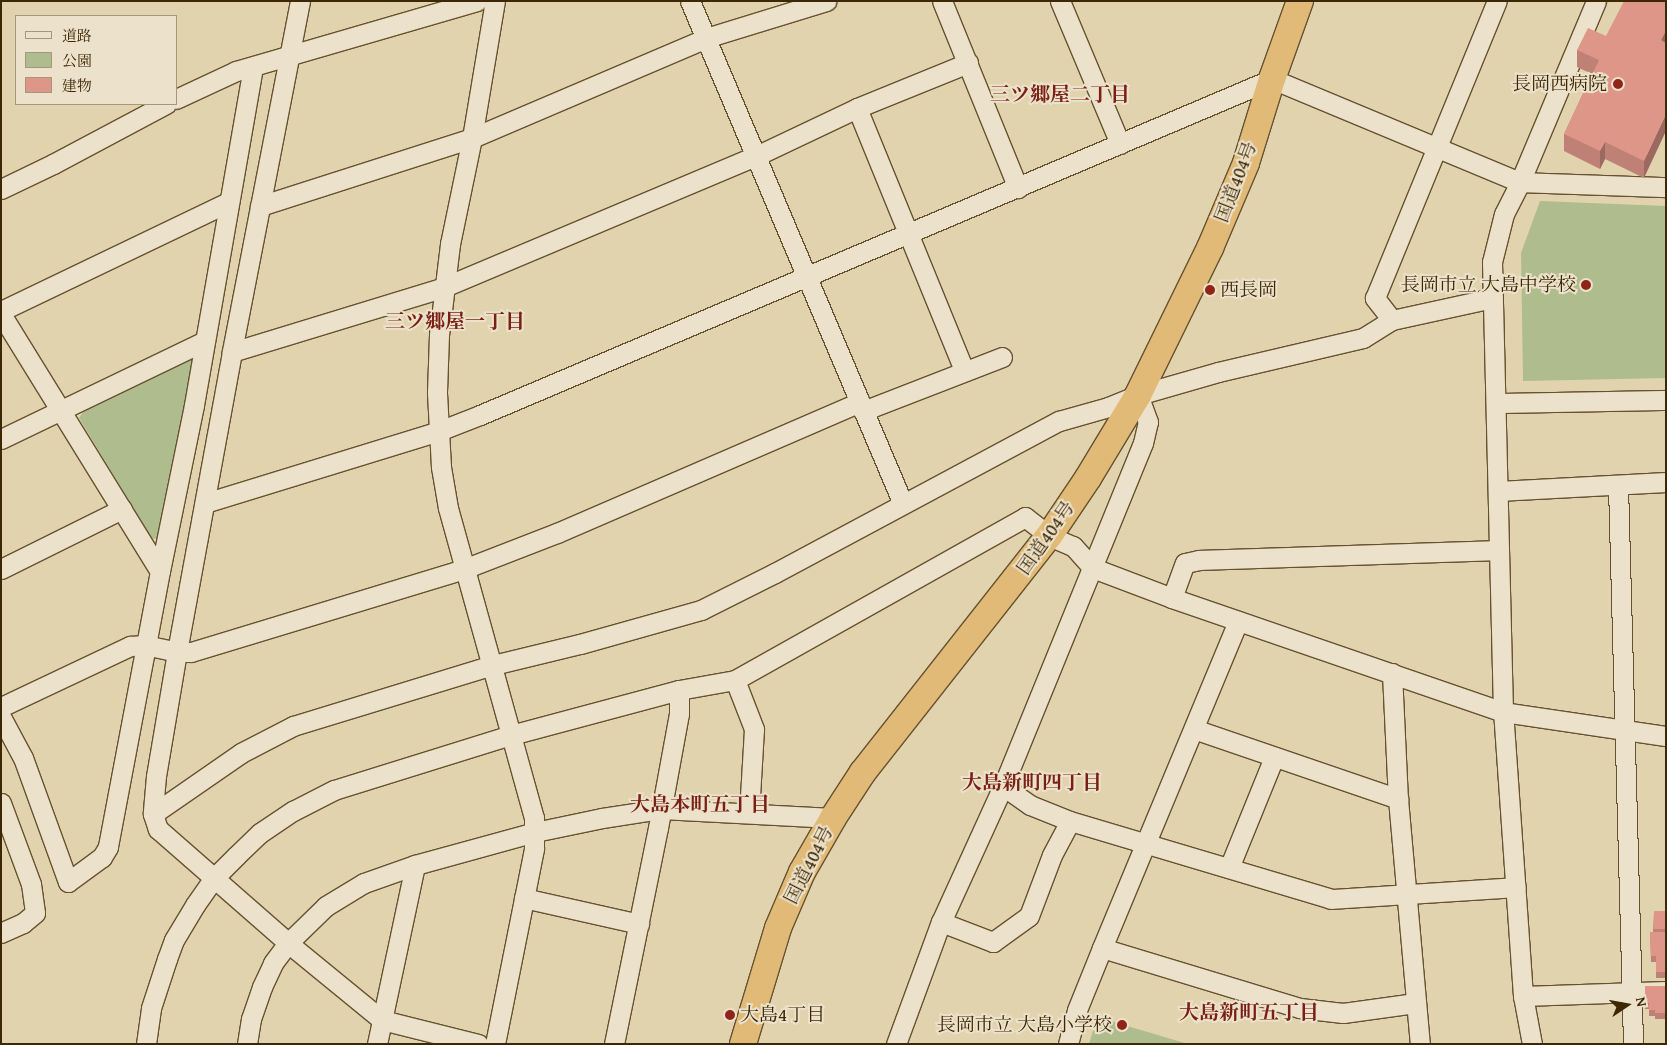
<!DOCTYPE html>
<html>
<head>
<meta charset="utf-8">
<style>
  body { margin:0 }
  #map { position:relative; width:1667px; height:1045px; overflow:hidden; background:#e2d3af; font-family:"Gentium Book Plus","Noto Serif JP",serif }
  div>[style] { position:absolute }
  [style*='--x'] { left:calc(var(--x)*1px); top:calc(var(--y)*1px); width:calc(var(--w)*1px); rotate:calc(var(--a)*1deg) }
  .green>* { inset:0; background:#afbd8e }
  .roads { filter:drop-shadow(1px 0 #66522f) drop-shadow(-1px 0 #66522f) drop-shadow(0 1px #66522f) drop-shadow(0 -1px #66522f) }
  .minor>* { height:19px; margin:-9.5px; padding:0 9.5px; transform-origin:9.5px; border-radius:9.5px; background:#ece2cb }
  .highway>* { height:26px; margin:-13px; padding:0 13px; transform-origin:13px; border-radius:13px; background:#e1ba78 }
  .wall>* { inset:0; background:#bf8176 }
  .shaded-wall>* { inset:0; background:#9b6960 }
  .building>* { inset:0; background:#de9689; transform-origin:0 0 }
  .dots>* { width:14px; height:14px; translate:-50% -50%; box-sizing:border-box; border:2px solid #ece2cb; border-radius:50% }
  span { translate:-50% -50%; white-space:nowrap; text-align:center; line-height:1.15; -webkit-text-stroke:4px #ece2cb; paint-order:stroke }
  .poi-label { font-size:19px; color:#3d2704 }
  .right { translate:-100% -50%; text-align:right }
  .left { translate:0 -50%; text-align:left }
  .street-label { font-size:19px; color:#3d2704 }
  .neighbourhood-label { font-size:20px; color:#7a1f14; font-weight:700 }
  .frame { position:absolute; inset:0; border:2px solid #3d2704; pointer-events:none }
  .legend { position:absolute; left:15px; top:15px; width:162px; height:90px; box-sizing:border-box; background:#ece2cb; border:1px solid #a6977b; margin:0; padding:6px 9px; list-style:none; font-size:15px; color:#3d2704 }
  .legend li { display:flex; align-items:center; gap:10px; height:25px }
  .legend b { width:25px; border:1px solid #a6977b }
  .north { position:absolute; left:1602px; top:980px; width:50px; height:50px; -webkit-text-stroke:4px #ece2cb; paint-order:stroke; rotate:78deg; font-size:14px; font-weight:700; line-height:20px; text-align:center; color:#3d2704 }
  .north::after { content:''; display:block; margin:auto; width:18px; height:22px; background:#3d2704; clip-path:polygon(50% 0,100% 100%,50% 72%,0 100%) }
</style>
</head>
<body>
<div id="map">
  <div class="green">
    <i style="clip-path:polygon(1540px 201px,1666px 206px,1666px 378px,1523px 381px,1521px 253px)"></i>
    <i style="clip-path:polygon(196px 352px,161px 537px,152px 539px,79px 418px,83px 412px)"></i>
    <i style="clip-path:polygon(1097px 1017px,1188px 1044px,1089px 1044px)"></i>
  </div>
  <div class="roads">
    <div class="minor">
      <i style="--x:300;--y:1;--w:358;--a:101"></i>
      <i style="--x:232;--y:352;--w:305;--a:100.4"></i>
      <i style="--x:177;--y:652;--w:126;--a:99.6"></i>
      <i style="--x:156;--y:776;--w:38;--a:95"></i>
      <i style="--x:153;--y:814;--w:16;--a:72"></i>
      <i style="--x:158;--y:829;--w:173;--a:41.2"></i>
      <i style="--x:288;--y:943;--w:122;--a:39.3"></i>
      <i style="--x:382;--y:1020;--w:99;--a:14"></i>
      <i style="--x:690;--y:1;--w:546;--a:67.05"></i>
      <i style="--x:942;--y:1;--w:202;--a:67.9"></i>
      <i style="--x:1060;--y:1;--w:155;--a:67.2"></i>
      <i style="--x:176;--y:99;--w:66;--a:-25"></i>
      <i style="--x:236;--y:71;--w:251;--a:-16.2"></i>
      <i style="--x:857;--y:108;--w:283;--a:67.8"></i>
      <i style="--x:1;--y:189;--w:58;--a:-25.7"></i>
      <i style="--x:53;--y:164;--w:128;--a:-28"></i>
      <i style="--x:260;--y:206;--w:223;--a:-17.8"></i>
      <i style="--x:472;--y:138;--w:254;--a:-23.1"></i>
      <i style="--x:706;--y:38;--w:126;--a:-17.1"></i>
      <i style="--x:1;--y:311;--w:253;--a:-25.6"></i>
      <i style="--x:1;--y:314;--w:302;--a:58.3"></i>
      <i style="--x:160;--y:571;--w:281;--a:100.7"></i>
      <i style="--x:108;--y:847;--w:12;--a:121"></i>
      <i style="--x:102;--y:857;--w:42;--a:143.7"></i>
      <i style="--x:68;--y:882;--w:132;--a:-109.9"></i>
      <i style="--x:23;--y:758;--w:47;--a:-118.2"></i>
      <i style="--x:1392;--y:320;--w:28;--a:-128"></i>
      <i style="--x:1375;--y:298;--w:321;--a:-67.7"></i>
      <i style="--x:232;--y:352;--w:222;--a:-17"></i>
      <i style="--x:444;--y:287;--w:338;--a:-22.8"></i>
      <i style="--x:756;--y:156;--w:112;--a:-25.4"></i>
      <i style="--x:857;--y:108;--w:120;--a:-22.1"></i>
      <i style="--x:1496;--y:403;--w:170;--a:-1"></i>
      <i style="--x:863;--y:411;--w:149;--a:-21.2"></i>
      <i style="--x:1;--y:439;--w:226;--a:-25.7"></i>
      <i style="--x:1618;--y:485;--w:559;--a:88.46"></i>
      <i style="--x:1498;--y:491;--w:168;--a:-3.1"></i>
      <i style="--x:205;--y:503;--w:245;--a:-17.1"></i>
      <i style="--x:439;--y:431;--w:44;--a:-21.3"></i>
      <i style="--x:480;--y:415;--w:860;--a:-22.99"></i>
      <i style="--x:1272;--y:79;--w:269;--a:22.6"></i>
      <i style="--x:1520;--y:182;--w:146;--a:2"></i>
      <i style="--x:1;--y:569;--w:135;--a:-26.4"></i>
      <i style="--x:160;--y:571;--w:169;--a:-78.4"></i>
      <i style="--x:194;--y:405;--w:343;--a:-80.1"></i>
      <i style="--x:1172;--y:598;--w:37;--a:-70"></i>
      <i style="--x:1185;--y:563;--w:14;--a:-12"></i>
      <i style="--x:1199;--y:560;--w:300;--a:-1.9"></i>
      <i style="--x:1392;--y:673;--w:126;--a:87.3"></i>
      <i style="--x:1398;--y:799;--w:246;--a:84.9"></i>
      <i style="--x:735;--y:680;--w:53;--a:68.8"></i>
      <i style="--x:754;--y:729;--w:84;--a:93.4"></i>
      <i style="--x:1;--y:707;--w:143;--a:-25.3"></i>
      <i style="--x:130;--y:646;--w:15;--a:-4"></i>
      <i style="--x:145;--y:645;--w:33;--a:12"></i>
      <i style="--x:177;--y:652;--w:14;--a:0"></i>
      <i style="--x:191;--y:652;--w:285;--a:-16.9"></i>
      <i style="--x:464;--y:569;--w:100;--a:-21.2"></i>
      <i style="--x:557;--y:533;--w:330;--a:-23.4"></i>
      <i style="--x:1194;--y:729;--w:216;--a:18.9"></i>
      <i style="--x:1003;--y:786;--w:33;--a:35"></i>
      <i style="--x:1030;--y:805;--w:43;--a:21.8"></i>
      <i style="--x:1070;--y:821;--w:272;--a:16.6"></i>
      <i style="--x:1331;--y:899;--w:185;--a:-3.7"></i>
      <i style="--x:1;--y:803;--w:86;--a:69.7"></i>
      <i style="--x:31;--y:884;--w:29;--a:82"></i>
      <i style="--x:35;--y:913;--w:16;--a:140"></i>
      <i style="--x:23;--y:923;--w:24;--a:156"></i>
      <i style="--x:153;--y:814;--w:107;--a:-34.7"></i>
      <i style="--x:241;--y:753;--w:59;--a:-27.4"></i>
      <i style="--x:293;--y:726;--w:209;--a:-17"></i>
      <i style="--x:493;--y:665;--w:89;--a:-13.6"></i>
      <i style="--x:580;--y:644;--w:126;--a:-15.7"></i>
      <i style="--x:701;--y:610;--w:83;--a:-26.6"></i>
      <i style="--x:775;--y:573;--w:322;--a:-28.2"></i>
      <i style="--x:1059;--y:421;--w:51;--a:-15.9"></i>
      <i style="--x:1108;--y:407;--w:32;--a:-22"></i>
      <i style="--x:1138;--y:395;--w:83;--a:-16"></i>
      <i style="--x:1218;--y:372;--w:149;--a:-13.2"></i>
      <i style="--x:1363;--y:338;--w:34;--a:-32"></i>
      <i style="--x:1392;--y:320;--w:103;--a:-12.3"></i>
      <i style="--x:1229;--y:868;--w:120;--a:-67.9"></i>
      <i style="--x:524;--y:898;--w:118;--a:12.7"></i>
      <i style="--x:941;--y:922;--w:56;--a:21"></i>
      <i style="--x:993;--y:942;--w:44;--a:-35.8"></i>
      <i style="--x:1029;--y:916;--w:65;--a:-69.3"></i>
      <i style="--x:1052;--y:855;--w:38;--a:-62"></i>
      <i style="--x:1102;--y:948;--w:207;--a:16.9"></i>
      <i style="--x:1300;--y:1008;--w:43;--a:6.6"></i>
      <i style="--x:1343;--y:1013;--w:73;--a:-7.9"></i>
      <i style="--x:1523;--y:996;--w:143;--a:-2"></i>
      <i style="--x:146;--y:1044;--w:36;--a:-82"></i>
      <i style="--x:151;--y:1008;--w:52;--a:-71.9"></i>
      <i style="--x:167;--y:959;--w:20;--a:-70"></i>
      <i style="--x:174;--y:940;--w:41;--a:-59"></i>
      <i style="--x:195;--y:905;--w:32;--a:-55"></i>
      <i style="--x:213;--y:879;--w:33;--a:-45"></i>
      <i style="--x:236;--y:856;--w:33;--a:-44"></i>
      <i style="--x:260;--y:833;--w:40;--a:-34"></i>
      <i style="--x:293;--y:811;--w:46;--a:-27.1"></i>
      <i style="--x:334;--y:790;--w:185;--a:-17.3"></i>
      <i style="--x:511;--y:735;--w:174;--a:-15"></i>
      <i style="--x:679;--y:690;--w:57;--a:-10.1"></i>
      <i style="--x:735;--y:680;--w:333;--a:-29.3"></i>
      <i style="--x:1025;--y:517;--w:31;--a:38"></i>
      <i style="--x:1049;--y:536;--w:26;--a:23"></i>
      <i style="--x:1073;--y:546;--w:30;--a:48"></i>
      <i style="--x:1093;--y:568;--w:85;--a:20.8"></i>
      <i style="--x:1172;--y:598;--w:350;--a:19"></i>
      <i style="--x:1503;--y:712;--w:165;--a:8.4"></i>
      <i style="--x:247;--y:1044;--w:25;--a:-81"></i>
      <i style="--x:251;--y:1019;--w:34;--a:-71"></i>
      <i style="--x:262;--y:987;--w:26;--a:-65"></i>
      <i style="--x:273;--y:963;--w:25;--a:-53"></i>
      <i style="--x:288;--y:943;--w:53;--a:-44.2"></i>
      <i style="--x:326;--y:906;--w:44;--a:-31.2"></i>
      <i style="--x:364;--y:883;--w:54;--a:-19.4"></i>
      <i style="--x:415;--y:865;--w:124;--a:-15.4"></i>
      <i style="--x:535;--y:832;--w:68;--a:-11.8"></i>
      <i style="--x:602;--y:818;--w:60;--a:-8.7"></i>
      <i style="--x:661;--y:809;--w:172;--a:3"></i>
      <i style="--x:377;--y:1044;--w:183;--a:-78"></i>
      <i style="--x:495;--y:1044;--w:200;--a:-78.7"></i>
      <i style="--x:534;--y:848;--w:30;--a:-90"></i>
      <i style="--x:534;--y:818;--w:322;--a:-105.5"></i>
      <i style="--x:448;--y:508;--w:42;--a:-99.7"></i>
      <i style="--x:441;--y:467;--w:75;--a:-93.1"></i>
      <i style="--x:437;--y:392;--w:57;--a:-88"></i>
      <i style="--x:439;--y:335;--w:92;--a:-83.1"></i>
      <i style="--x:450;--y:244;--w:108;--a:-78.3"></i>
      <i style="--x:472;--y:138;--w:139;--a:-80.5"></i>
      <i style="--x:614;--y:1044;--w:220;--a:-78.5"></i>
      <i style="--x:658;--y:828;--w:116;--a:-79.6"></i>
      <i style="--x:679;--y:714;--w:24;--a:-90"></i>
      <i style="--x:896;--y:1044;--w:130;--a:-69.8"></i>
      <i style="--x:941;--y:922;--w:149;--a:-65.5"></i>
      <i style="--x:1003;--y:786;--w:370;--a:-67.8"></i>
      <i style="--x:1143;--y:443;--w:22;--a:-77"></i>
      <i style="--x:1148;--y:422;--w:29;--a:-110"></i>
      <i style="--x:1068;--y:1044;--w:35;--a:-75"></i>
      <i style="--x:1077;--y:1010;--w:67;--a:-68"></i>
      <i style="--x:1102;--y:948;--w:354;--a:-67.4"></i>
      <i style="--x:1532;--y:1044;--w:49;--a:-100.6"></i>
      <i style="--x:1523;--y:996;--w:285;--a:-94"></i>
      <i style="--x:1503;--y:712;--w:450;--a:-91.4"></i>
      <i style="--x:1492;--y:262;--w:49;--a:-76"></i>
      <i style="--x:1504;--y:214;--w:36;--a:-63"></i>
      <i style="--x:1520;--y:182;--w:196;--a:-67.2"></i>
    </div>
    <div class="highway">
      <i style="--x:743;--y:1044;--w:121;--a:-73.2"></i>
      <i style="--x:778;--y:928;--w:61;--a:-66.8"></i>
      <i style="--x:802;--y:872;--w:62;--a:-60.1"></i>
      <i style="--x:833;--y:818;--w:55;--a:-56.9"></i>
      <i style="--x:863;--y:772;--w:300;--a:-51.8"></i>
      <i style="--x:1049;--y:536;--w:70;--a:-56.1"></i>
      <i style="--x:1088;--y:478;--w:97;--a:-58.9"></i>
      <i style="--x:1138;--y:395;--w:164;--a:-63.9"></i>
      <i style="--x:1210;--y:248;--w:92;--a:-67"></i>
      <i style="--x:1246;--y:163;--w:88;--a:-72.8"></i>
      <i style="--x:1272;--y:79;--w:83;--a:-70.3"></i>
    </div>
  </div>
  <div class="wall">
    <i style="clip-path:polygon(1666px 1px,1644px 178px,1605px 159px,1600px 169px,1564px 151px,1564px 134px,1592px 74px,1577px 67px,1577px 50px,1606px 36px)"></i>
    <i style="clip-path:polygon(1654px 911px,1666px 911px,1666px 978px,1656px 978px,1656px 962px,1651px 962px,1650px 932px,1653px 932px)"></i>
    <i style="clip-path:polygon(1645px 986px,1666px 986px,1666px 1019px,1655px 1019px,1655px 1016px,1649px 1016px,1649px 1009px,1645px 1009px)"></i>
  </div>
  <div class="shaded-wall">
    <i style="clip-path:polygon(1666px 30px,1666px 47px,1661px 40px)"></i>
    <i style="clip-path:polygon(1666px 114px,1666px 131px,1644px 178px,1644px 161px)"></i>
    <i style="clip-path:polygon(1605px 142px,1605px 159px,1600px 169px,1600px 151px)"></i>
  </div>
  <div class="building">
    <i style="clip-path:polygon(1624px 1px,1666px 1px,1666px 30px,1661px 40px,1666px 43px,1666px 114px,1644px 161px,1605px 142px,1600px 151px,1564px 134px,1599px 60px,1577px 50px,1588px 28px,1606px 36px)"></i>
    <i style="left:1654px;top:911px;width:12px;height:18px"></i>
    <i style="clip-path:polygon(1650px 932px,1666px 932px,1666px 972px,1656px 972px,1656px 956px,1651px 956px)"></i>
    <i style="clip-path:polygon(1645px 986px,1666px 986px,1666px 1013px,1655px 1013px,1655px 1010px,1649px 1010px,1649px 1003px,1645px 1003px)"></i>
  </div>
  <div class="dots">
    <i style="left:1618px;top:84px;background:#8f2418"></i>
    <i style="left:1586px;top:285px;background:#8f2418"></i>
    <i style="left:1210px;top:290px;background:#8f2418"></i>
    <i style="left:730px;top:1015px;background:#8f2418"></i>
    <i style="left:1122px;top:1025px;background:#8f2418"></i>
  </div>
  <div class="poi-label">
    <span class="right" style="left:1607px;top:84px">長岡西病院</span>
    <span class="right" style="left:1576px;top:285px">長岡市立 大島中学校</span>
    <span class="left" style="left:1220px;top:290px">西長岡</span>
    <span class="left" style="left:740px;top:1015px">大島4丁目</span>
    <span class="right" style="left:1112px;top:1025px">長岡市立 大島小学校</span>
  </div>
  <div class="street-label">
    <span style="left:1236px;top:182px;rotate:-69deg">国道404号</span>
    <span style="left:1046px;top:538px;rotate:-55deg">国道404号</span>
    <span style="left:809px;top:865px;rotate:-63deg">国道404号</span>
  </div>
  <div class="neighbourhood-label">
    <span style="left:1060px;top:93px">三ツ郷屋二丁目</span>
    <span style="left:455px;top:320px">三ツ郷屋一丁目</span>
    <span style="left:1032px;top:781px">大島新町四丁目</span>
    <span style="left:700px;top:803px">大島本町五丁目</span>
    <span style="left:1249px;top:1011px">大島新町五丁目</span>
  </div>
  <div class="frame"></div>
  <ul class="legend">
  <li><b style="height:6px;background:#ece2cb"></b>道路</li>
  <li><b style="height:14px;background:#afbd8e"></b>公園</li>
  <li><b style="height:14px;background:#de9689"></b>建物</li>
  </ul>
  <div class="north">N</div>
</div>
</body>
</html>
